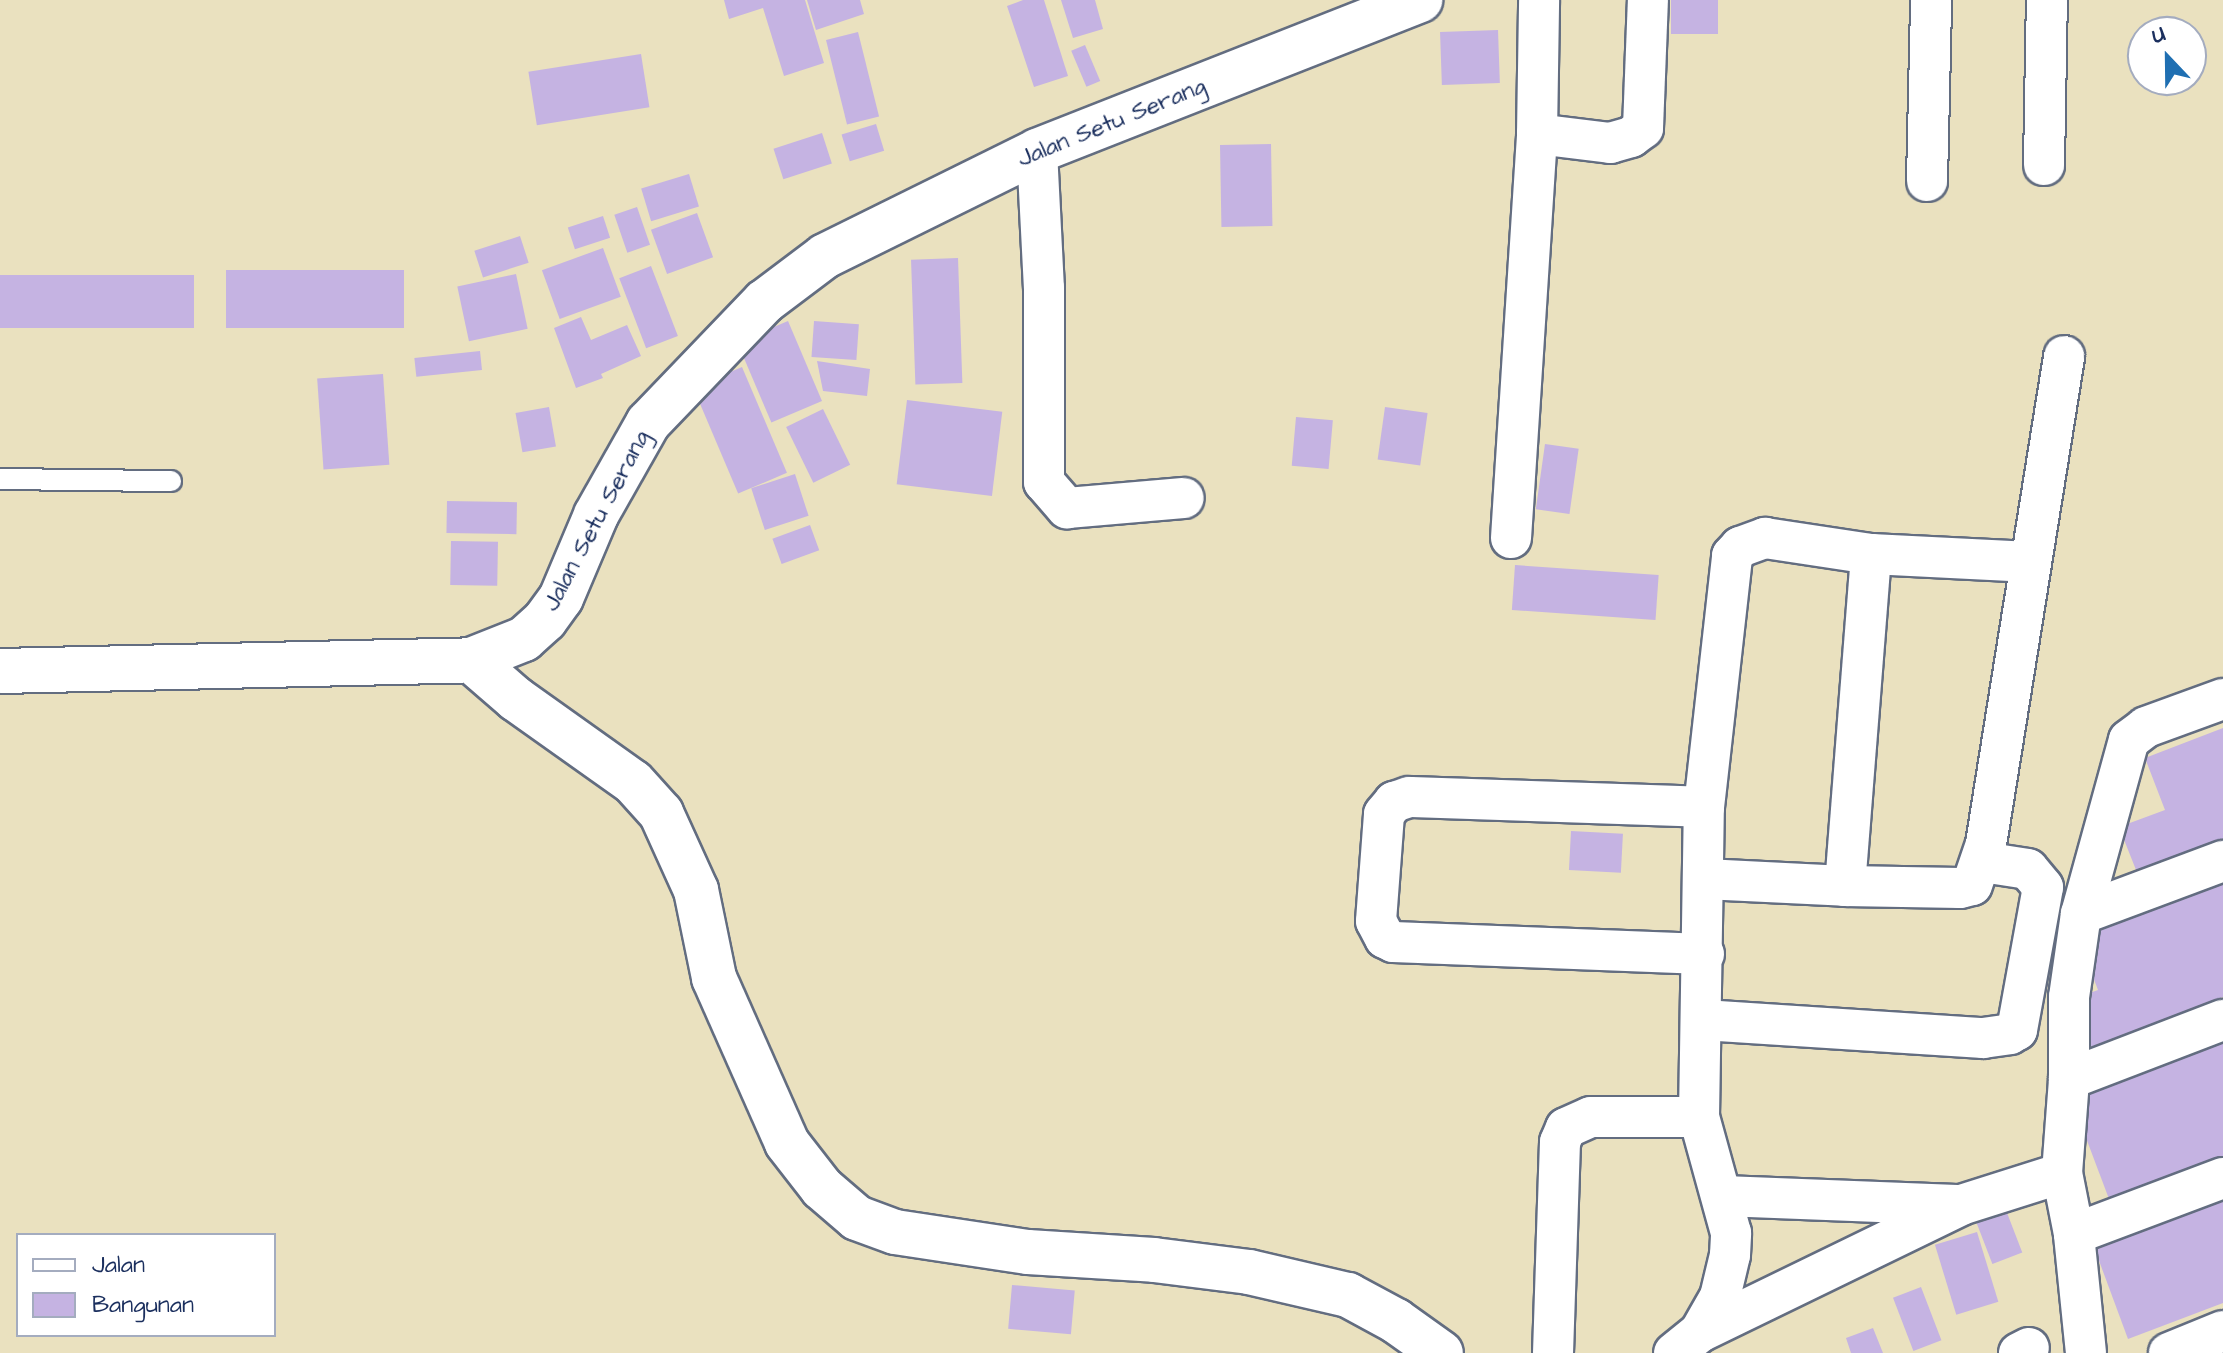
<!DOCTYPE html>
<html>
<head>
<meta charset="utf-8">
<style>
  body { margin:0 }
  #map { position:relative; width:2223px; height:1353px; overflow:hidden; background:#eae1bf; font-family:"Architects Daughter",sans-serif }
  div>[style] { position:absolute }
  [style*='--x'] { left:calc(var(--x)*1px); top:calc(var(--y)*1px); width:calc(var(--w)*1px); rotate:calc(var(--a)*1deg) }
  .building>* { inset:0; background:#c5b3e2; transform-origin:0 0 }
  .roads { filter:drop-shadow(2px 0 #636d80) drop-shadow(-2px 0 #636d80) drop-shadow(0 2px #636d80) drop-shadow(0 -2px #636d80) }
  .lane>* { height:20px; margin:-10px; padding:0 10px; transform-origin:10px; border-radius:10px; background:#fff }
  .street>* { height:40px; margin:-20px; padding:0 20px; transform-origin:20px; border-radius:20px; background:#fff }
  .secondary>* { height:44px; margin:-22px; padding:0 22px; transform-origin:22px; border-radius:22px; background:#fff }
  span { translate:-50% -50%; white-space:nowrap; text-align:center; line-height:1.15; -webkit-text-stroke:7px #fff; paint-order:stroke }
  .street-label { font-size:24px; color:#1b2f5e }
  .legend { position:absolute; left:16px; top:1233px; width:260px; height:104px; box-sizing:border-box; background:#fff; border:2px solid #a4acbf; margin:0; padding:10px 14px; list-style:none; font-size:24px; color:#1b2f5e }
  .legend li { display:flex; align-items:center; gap:16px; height:40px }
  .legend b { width:40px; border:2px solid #a4acbf }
  .north { position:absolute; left:2127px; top:16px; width:80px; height:80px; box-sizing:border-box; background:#fff; border:2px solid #a4acbf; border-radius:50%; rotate:338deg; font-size:22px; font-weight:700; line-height:32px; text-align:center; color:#1b2f5e }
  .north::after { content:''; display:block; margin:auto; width:28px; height:36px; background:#1f6fb2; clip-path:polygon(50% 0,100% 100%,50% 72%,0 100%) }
</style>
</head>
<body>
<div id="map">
  <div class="building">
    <i style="clip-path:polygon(724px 0,805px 0,824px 63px,784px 76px,763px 8px,729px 19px)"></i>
    <i style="clip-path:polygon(807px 0,860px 0,864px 14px,816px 30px)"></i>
    <i style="clip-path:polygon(1023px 0,1044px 0,1068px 76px,1034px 87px,1007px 6px)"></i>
    <i style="clip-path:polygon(1061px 0,1095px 0,1103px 29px,1073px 38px)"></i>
    <i style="left:1671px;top:0;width:47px;height:34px"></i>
    <i style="left:1498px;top:30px;width:53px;height:58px;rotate:88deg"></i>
    <i style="left:858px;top:32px;width:87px;height:33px;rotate:76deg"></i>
    <i style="left:1085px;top:45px;width:39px;height:15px;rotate:67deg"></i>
    <i style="left:641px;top:54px;width:54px;height:114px;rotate:81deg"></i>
    <i style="left:876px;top:124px;width:28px;height:36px;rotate:73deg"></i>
    <i style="left:822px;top:133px;width:32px;height:51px;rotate:72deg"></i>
    <i style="left:1271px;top:144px;width:82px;height:51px;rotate:89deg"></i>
    <i style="left:689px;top:174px;width:34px;height:50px;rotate:73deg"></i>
    <i style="left:637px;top:207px;width:40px;height:24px;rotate:71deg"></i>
    <i style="left:697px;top:213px;width:47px;height:49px;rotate:70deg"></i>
    <i style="left:603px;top:216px;width:23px;height:37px;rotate:72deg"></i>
    <i style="left:520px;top:236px;width:28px;height:48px;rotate:72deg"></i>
    <i style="left:603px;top:248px;width:52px;height:65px;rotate:70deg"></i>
    <i style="left:958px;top:258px;width:125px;height:47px;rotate:88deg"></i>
    <i style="left:651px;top:266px;width:75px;height:34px;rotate:69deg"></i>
    <i style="left:226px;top:270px;width:178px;height:58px"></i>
    <i style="left:516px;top:274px;width:56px;height:60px;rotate:78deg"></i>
    <i style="left:0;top:275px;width:194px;height:53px"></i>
    <i style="clip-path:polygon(581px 317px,591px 340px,627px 325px,641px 356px,601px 374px,603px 378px,576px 388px,554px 328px)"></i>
    <i style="left:788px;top:321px;width:87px;height:55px;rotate:67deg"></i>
    <i style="left:814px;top:321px;width:45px;height:36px;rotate:4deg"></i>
    <i style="left:480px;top:351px;width:19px;height:66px;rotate:84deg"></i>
    <i style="clip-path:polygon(817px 361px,870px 369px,867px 396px,823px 391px)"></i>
    <i style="left:742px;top:367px;width:115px;height:53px;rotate:67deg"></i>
    <i style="left:383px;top:374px;width:91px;height:66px;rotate:86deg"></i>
    <i style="left:907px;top:400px;width:96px;height:85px;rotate:7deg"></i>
    <i style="left:549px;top:407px;width:40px;height:34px;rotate:80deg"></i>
    <i style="left:1385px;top:407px;width:43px;height:53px;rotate:8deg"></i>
    <i style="left:823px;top:409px;width:62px;height:41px;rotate:64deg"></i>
    <i style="left:1296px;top:417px;width:37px;height:49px;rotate:5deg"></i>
    <i style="left:1545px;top:444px;width:34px;height:66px;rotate:8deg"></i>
    <i style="left:795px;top:474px;width:44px;height:46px;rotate:72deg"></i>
    <i style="left:447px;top:501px;width:70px;height:32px;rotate:1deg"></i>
    <i style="left:810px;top:525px;width:27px;height:40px;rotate:70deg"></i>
    <i style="left:451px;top:541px;width:47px;height:44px;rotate:1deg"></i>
    <i style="left:1515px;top:565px;width:144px;height:45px;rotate:4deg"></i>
    <i style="clip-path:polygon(2223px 728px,2223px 843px,2138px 875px,2119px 827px,2165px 810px,2145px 758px)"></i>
    <i style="left:1571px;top:831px;width:52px;height:39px;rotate:3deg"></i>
    <i style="clip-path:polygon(2223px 883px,2223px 997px,2088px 1048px,2070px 1000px,2098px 990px,2078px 937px)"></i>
    <i style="clip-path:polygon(2223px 1041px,2223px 1156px,2109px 1199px,2071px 1098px)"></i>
    <i style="clip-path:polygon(2223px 1189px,2223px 1303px,2128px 1339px,2091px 1239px)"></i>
    <i style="left:2004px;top:1205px;width:51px;height:32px;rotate:69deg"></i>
    <i style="left:1977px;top:1232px;width:73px;height:44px;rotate:73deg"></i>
    <i style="left:1012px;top:1285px;width:63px;height:44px;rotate:5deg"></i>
    <i style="left:1921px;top:1287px;width:57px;height:30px;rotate:69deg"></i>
    <i style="clip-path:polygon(1873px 1328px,1883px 1353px,1851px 1353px,1846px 1338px)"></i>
  </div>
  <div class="roads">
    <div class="lane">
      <i style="--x:0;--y:479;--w:171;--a:0.7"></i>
    </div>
    <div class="street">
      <i style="--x:1537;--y:134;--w:74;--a:7"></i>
      <i style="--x:1610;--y:143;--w:22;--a:-16"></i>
      <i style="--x:1631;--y:137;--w:15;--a:-37"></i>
      <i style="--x:1643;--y:128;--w:128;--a:-87.8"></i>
      <i style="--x:1037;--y:151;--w:137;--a:87.1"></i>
      <i style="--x:1044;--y:288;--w:194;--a:90"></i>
      <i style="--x:1044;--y:482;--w:35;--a:49"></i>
      <i style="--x:1067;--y:508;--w:117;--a:-4.9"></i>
      <i style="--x:2044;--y:165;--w:165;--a:-89"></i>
      <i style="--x:1927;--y:181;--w:181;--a:-88.7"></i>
      <i style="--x:1511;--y:538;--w:405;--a:-86.3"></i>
      <i style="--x:1537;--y:134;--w:134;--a:-89.1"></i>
      <i style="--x:1704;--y:879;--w:141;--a:2.8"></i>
      <i style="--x:1845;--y:886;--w:115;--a:1"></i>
      <i style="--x:1960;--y:888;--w:12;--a:-14"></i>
      <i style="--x:1972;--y:885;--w:43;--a:-71.1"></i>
      <i style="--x:1986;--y:844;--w:494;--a:-80.9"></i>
      <i style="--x:1845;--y:886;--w:333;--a:-85.5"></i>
      <i style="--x:2081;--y:914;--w:152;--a:-20.5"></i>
      <i style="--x:1704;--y:954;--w:311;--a:-177.8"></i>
      <i style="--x:1393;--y:942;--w:9;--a:-153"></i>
      <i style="--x:1385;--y:938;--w:19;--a:-118"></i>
      <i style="--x:1376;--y:921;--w:107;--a:-85.7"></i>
      <i style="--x:1384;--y:814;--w:16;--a:-50"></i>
      <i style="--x:1394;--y:802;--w:16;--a:-18"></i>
      <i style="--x:1409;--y:797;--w:295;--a:1.9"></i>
      <i style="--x:1703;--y:1020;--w:281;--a:3.7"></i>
      <i style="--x:1983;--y:1038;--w:27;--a:-8"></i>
      <i style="--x:2010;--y:1034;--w:8;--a:-30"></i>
      <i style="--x:2017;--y:1030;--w:145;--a:-79.7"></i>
      <i style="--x:2043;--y:887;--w:23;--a:-130"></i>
      <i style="--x:2028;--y:869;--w:46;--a:-171.2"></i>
      <i style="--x:2069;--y:1079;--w:165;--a:-21"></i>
      <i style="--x:1723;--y:1196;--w:234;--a:2.2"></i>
      <i style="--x:2074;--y:1234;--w:159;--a:-20.6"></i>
      <i style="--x:1700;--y:1332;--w:290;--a:-25.9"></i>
      <i style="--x:1961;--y:1205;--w:106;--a:-17.6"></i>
      <i style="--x:1553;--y:1353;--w:211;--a:-88.1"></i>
      <i style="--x:1560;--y:1142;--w:15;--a:-67"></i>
      <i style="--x:1566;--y:1128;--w:27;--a:-24"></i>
      <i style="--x:1591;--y:1117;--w:108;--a:0"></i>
      <i style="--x:1674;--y:1353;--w:33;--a:-39"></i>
      <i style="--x:1700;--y:1332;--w:40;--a:-60.3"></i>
      <i style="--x:1720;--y:1297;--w:43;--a:-76.6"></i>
      <i style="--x:1730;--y:1255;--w:22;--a:-87"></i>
      <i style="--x:1731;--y:1233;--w:120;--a:-105.4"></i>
      <i style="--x:1699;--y:1117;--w:310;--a:-89.1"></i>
      <i style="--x:1704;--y:807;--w:253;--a:-83.6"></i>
      <i style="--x:1732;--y:556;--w:12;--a:-48"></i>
      <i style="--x:1740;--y:547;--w:27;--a:-20"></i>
      <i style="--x:1765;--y:538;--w:107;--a:8.6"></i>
      <i style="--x:1871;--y:554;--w:160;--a:2.9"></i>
      <i style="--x:2019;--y:1353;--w:11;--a:-27"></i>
      <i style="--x:2086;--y:1353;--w:120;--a:-95.8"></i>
      <i style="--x:2074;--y:1234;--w:62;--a:-101.1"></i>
      <i style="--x:2062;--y:1173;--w:94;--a:-85.7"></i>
      <i style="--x:2069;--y:1079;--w:82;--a:-90"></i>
      <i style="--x:2069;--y:997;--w:84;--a:-81.8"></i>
      <i style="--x:2081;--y:914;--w:180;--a:-74.6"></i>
      <i style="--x:2129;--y:740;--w:21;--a:-37"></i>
      <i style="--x:2146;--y:727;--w:82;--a:-20"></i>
      <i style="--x:2169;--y:1353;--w:58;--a:-22.2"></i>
    </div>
    <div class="secondary">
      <i style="--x:471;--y:660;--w:60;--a:40.9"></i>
      <i style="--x:516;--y:699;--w:143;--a:35.4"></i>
      <i style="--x:633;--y:782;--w:42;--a:47.9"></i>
      <i style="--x:661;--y:813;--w:85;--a:65.6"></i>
      <i style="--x:696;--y:890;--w:90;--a:78.4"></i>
      <i style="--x:714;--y:978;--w:180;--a:66.1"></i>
      <i style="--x:787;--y:1143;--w:57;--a:52.1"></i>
      <i style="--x:822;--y:1188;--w:46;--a:40.6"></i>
      <i style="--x:857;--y:1218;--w:40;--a:20.2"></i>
      <i style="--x:895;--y:1232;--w:134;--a:8.6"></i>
      <i style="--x:1028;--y:1252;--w:126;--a:3.6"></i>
      <i style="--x:1154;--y:1260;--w:96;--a:7.2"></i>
      <i style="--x:1249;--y:1272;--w:102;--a:13.1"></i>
      <i style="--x:1348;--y:1295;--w:55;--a:28.4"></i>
      <i style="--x:1396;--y:1321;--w:55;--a:35.4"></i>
      <i style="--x:0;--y:671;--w:471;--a:-1.3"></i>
      <i style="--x:471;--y:660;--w:57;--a:-21.6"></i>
      <i style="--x:524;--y:639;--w:28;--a:-42"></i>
      <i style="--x:545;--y:620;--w:27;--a:-54"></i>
      <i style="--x:561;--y:598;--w:90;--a:-67.1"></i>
      <i style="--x:596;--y:515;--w:106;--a:-60.5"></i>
      <i style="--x:648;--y:423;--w:168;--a:-46.2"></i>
      <i style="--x:764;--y:302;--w:76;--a:-37"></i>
      <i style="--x:825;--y:256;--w:237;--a:-26.3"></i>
      <i style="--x:1037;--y:151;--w:412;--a:-21.5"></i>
    </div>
  </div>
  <div class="street-label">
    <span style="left:1112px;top:123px;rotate:-22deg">Jalan Setu Serang</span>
    <span style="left:597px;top:521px;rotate:-62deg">Jalan Setu Serang</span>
  </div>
  <ul class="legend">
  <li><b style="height:10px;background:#fff"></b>Jalan</li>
  <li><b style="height:22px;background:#c5b3e2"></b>Bangunan</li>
  </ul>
  <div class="north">U</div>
</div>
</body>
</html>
